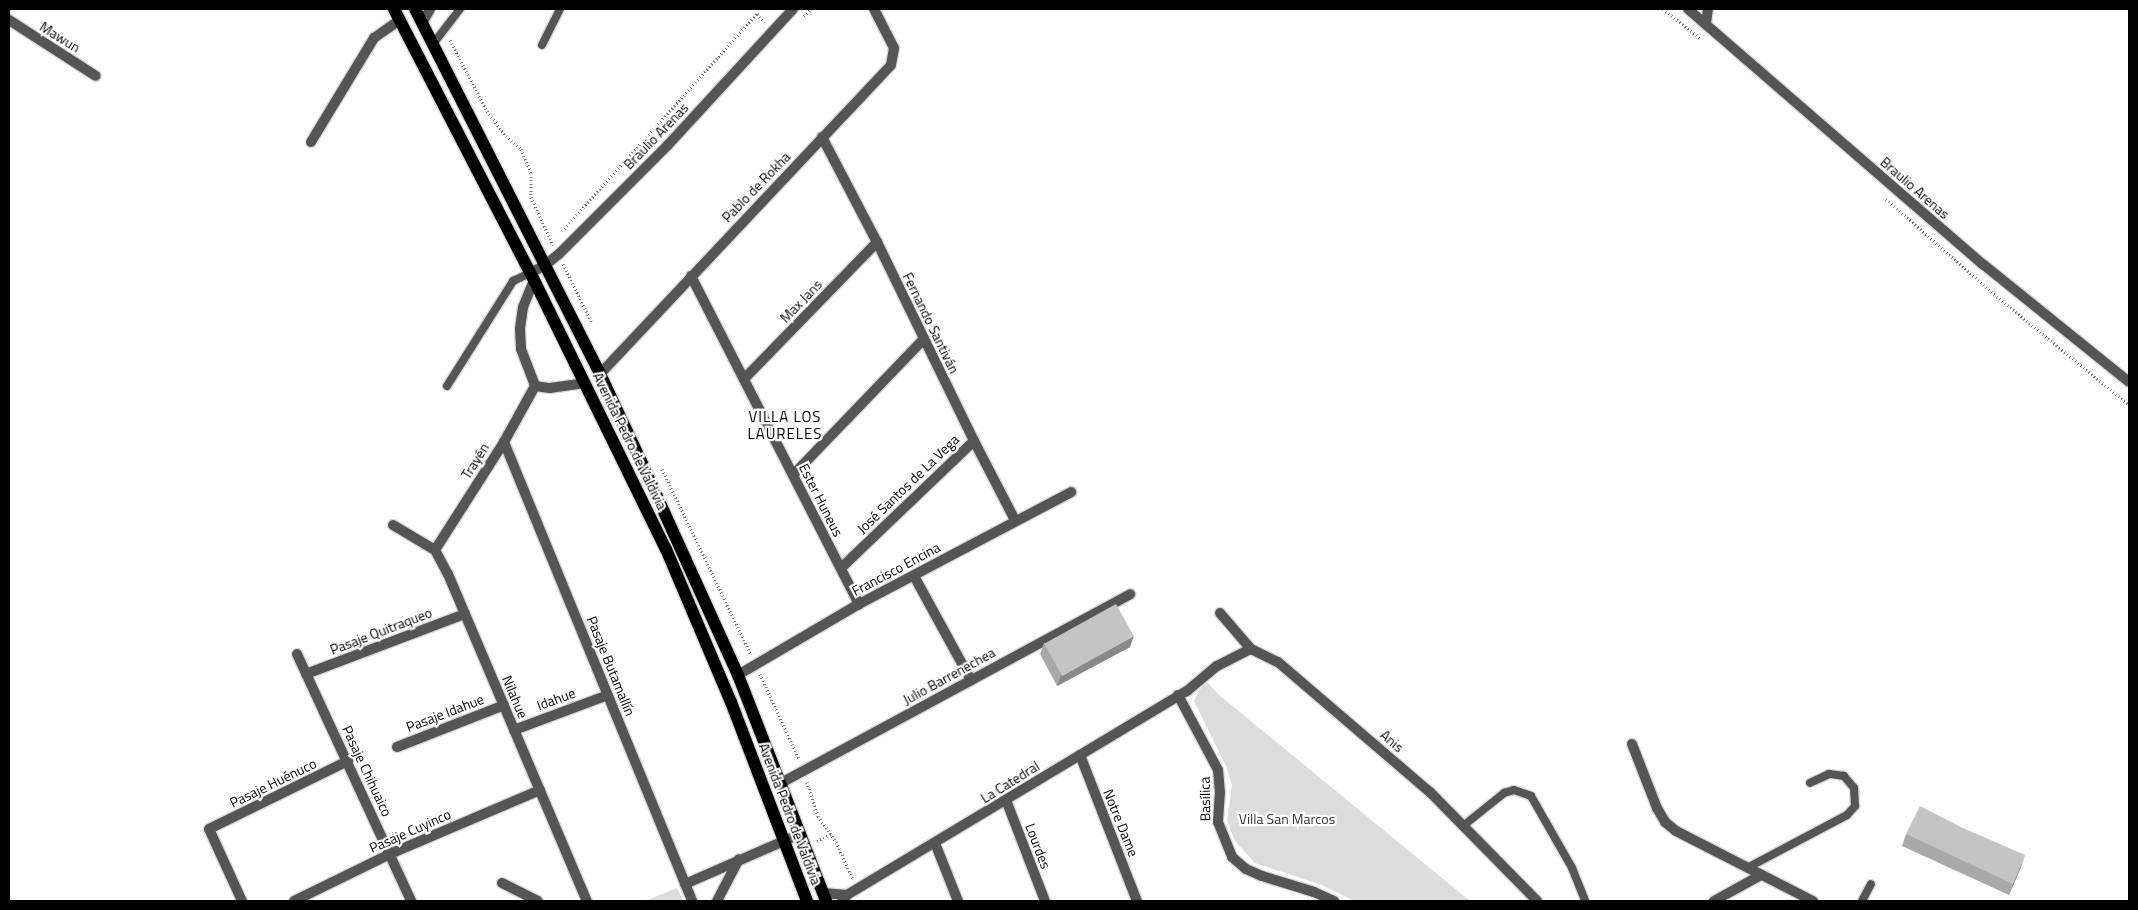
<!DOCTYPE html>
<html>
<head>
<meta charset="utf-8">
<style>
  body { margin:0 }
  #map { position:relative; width:2138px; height:910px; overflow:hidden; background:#fff; font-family:"Titillium Web",sans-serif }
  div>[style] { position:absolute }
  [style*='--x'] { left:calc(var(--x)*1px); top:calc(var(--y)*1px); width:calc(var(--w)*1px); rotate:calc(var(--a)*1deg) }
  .green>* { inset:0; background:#dcdcdc }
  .path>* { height:3px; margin-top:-1.5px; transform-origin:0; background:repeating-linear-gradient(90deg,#777 0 1px,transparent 0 3.5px) }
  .roads { filter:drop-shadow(1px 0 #dbdbdb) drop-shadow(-1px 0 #dbdbdb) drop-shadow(0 1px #dbdbdb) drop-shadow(0 -1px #dbdbdb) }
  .service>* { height:8px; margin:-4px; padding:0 4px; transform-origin:4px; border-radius:4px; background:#555 }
  .minor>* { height:10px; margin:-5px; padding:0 5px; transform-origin:5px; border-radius:5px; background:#555 }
  .tertiary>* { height:10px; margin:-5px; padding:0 5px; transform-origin:5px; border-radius:5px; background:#555 }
  .primary>* { height:12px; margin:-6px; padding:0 6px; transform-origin:6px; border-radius:6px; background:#000 }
  .wall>* { inset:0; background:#a9a9a9 }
  .shaded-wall>* { inset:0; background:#898989 }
  .building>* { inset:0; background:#c4c4c4; transform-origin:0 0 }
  span { translate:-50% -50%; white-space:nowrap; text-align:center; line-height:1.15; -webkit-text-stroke:4.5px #fff; paint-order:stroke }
  .street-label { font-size:14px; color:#000 }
  .park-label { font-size:14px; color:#333 }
  .neighbourhood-label { font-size:15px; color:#000; letter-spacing:1px }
  .frame { position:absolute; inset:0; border:10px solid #000; pointer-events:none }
</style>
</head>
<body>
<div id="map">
  <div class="green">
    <i style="clip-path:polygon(1205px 680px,1219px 695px,1470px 901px,1354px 901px,1322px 885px,1255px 863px,1235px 841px,1227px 820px,1232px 785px,1227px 768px,1194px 701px)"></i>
    <i style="clip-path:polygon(677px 888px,683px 901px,645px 901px)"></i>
  </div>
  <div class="path">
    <i style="--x:1663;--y:9;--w:47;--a:38.1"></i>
    <i style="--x:804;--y:16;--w:10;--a:-45"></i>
    <i style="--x:450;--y:40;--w:80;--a:62.5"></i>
    <i style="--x:487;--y:111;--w:31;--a:53"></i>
    <i style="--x:506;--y:136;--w:20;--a:41"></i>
    <i style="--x:521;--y:149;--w:26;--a:67"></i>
    <i style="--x:531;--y:173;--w:24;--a:90"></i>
    <i style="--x:531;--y:197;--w:53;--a:65.4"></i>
    <i style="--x:1886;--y:199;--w:144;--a:41.3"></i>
    <i style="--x:1994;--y:294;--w:175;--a:39.4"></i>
    <i style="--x:562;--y:231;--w:292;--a:-48.1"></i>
    <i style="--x:757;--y:14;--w:11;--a:49"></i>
    <i style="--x:563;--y:264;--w:64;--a:63.8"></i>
    <i style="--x:662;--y:469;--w:206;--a:64.4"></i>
    <i style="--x:760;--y:674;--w:94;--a:65.4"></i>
    <i style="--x:807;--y:782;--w:36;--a:72"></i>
    <i style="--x:818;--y:816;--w:32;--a:55"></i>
    <i style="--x:836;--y:842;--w:41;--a:65.3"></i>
    <i style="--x:817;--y:841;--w:16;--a:-27"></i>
  </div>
  <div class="roads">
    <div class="service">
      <i style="--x:433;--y:44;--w:44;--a:-52.4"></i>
      <i style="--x:542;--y:45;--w:40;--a:-63.4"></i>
      <i style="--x:447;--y:386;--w:124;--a:-57.8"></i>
      <i style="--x:513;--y:281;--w:19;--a:-25"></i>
      <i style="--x:1463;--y:826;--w:53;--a:-38.8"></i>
      <i style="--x:1504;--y:793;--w:10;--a:-17"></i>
      <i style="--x:1514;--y:790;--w:18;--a:19"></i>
      <i style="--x:1531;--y:796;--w:83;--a:60.3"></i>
      <i style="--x:1572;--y:868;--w:35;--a:68"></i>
      <i style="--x:1747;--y:868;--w:113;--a:-27.9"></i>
      <i style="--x:1847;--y:815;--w:12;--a:-48"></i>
      <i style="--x:1855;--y:806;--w:18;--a:-93"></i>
      <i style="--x:1854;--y:788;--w:16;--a:-130"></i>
      <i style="--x:1844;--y:776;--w:15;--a:-172"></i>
      <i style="--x:1829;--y:774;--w:21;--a:155"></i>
      <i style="--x:1862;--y:901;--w:19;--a:-62"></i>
    </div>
    <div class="minor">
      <i style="--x:9;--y:20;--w:103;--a:32.8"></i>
      <i style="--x:422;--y:23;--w:16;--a:-60"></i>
      <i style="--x:1706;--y:23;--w:14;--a:-82"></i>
      <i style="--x:822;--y:137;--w:119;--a:62.4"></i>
      <i style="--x:877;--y:242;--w:221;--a:64"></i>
      <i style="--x:974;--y:441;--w:89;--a:62.6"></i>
      <i style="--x:311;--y:142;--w:122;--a:-58.8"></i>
      <i style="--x:374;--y:38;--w:32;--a:-35"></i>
      <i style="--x:691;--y:276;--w:369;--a:62.9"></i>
      <i style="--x:534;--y:280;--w:29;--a:112"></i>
      <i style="--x:523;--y:307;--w:22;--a:98"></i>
      <i style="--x:520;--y:329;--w:20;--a:87"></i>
      <i style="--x:521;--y:349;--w:40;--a:69"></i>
      <i style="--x:600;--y:374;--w:424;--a:-46.7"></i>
      <i style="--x:891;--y:65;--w:17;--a:-80"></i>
      <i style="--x:894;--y:48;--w:44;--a:-117.1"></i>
      <i style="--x:744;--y:379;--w:191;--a:-45.8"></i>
      <i style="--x:535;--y:386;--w:15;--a:8"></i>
      <i style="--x:550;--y:388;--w:35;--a:-8"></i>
      <i style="--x:504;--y:442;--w:496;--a:67.7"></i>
      <i style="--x:793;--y:475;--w:189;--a:-46.1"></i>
      <i style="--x:393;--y:525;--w:49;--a:30.8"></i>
      <i style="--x:435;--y:550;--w:27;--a:62"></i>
      <i style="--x:448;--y:574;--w:355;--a:67"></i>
      <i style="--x:435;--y:550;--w:128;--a:-57.4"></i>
      <i style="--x:504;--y:442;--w:64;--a:-61"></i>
      <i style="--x:841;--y:568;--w:184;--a:-43.7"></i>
      <i style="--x:914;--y:576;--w:119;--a:61.3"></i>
      <i style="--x:1220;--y:613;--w:48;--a:49.3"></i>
      <i style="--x:1251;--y:649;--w:30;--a:26"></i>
      <i style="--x:1278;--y:662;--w:201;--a:40.6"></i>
      <i style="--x:1431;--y:793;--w:151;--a:45.5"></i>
      <i style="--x:297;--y:654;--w:272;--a:65.2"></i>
      <i style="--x:306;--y:674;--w:170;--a:-20.7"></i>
      <i style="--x:738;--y:675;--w:140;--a:-30.4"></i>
      <i style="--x:859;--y:604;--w:240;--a:-27.8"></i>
      <i style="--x:1178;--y:695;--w:85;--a:61.9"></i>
      <i style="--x:1218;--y:770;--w:22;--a:85"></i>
      <i style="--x:1220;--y:792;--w:30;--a:94"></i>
      <i style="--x:1218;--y:822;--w:38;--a:68"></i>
      <i style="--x:1232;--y:857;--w:18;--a:41"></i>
      <i style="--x:1246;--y:869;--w:17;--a:24"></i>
      <i style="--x:1262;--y:876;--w:54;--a:17.1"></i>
      <i style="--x:1314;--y:892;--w:22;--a:24"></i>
      <i style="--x:514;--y:730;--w:100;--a:-20.4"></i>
      <i style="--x:1632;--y:744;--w:69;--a:68.7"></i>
      <i style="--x:1657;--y:808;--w:16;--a:60"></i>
      <i style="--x:1665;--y:822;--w:14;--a:39"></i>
      <i style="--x:1676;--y:831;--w:154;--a:27.1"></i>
      <i style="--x:397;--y:747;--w:115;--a:-21.4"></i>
      <i style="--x:1080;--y:755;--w:157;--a:68.7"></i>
      <i style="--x:781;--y:783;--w:397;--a:-28.4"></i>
      <i style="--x:1006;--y:800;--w:108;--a:68.9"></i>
      <i style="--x:935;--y:843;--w:62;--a:68.4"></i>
      <i style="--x:502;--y:883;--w:40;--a:26.6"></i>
      <i style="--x:685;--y:884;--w:125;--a:-23.5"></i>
      <i style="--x:823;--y:893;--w:24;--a:5"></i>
      <i style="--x:242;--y:901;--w:79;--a:-114.6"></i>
      <i style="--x:209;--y:829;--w:155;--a:-26.1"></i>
      <i style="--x:294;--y:901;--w:107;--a:-26.1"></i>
      <i style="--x:390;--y:854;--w:163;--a:-23.1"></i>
      <i style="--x:717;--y:901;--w:47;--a:-62.4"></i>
      <i style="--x:842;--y:901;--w:8;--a:-50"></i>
      <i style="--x:847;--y:895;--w:397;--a:-31"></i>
      <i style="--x:1187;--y:691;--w:39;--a:-40"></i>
      <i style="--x:1217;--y:666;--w:38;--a:-27"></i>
      <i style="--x:1714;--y:901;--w:54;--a:-29"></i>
    </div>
    <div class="tertiary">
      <i style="--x:1688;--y:9;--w:391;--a:40.9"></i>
      <i style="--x:1984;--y:265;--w:186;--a:38.9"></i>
      <i style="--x:530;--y:273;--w:16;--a:-27"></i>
      <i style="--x:544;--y:266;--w:19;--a:-39"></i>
      <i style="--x:559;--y:254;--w:154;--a:-45"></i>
      <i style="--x:668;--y:145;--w:185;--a:-47.4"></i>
    </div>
    <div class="primary">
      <i style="--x:394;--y:9;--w:305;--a:62.7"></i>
      <i style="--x:534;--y:280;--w:300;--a:63.9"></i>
      <i style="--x:666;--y:549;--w:166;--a:67"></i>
      <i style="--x:731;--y:702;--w:213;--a:69.1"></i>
      <i style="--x:415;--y:9;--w:409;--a:63.1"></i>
      <i style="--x:600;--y:374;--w:94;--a:64.8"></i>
      <i style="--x:640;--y:459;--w:237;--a:65.6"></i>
      <i style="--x:738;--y:675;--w:243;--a:68.7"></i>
    </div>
  </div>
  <div class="wall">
    <i style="clip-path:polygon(1044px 643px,1130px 647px,1057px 686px,1040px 654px)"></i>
    <i style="clip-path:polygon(1906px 834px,2021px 867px,2009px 895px,1902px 846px)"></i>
  </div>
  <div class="shaded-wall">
    <i style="clip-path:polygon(1134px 636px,1130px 647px,1057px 686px,1061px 675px)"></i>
    <i style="clip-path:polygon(2025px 855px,2021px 867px,2009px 895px,2013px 884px)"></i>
  </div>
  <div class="building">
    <i style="left:1116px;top:604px;width:37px;height:82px;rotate:61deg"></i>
    <i style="clip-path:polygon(1920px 806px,1963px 828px,2025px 855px,2013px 884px,1906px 834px)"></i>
  </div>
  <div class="street-label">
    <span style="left:60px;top:37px;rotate:32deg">Mawun</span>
    <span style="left:656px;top:136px;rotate:-46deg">Braulio Arenas</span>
    <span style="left:756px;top:187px;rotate:-46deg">Pablo de Rokha</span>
    <span style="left:1915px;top:188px;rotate:41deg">Braulio Arenas</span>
    <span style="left:801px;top:301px;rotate:-46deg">Max Jans</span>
    <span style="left:931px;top:323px;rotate:64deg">Fernando Santiván</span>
    <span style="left:630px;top:441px;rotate:64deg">Avenida Pedro de Valdivia</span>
    <span style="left:475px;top:461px;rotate:-58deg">Trayén</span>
    <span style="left:908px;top:484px;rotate:-44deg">José Santos de La Vega</span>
    <span style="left:821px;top:500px;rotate:63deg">Ester Huneus</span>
    <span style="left:896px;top:569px;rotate:-28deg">Francisco Encina</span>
    <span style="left:381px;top:631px;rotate:-21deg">Pasaje Quitraqueo</span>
    <span style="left:611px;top:666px;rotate:68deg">Pasaje Butamallín</span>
    <span style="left:949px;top:676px;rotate:-29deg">Julio Barrenechea</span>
    <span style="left:515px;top:697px;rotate:67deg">Nilahue</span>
    <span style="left:556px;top:699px;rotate:-20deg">Idahue</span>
    <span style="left:445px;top:713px;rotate:-21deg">Pasaje Idahue</span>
    <span style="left:1392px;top:741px;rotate:41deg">Anis</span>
    <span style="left:367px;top:771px;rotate:65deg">Pasaje Chihuaico</span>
    <span style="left:1010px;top:782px;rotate:-32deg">La Catedral</span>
    <span style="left:273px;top:783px;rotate:-26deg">Pasaje Huénuco</span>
    <span style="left:1205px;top:799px;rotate:-91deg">Basílica</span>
    <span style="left:790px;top:814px;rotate:69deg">Avenida Pedro de Valdivia</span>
    <span style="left:1121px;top:823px;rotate:68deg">Notre Dame</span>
    <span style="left:410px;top:831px;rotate:-24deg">Pasaje Cuyinco</span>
    <span style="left:1038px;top:846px;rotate:69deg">Lourdes</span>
  </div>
  <div class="park-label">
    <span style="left:1287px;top:819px">Villa San Marcos</span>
  </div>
  <div class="neighbourhood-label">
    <span style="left:785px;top:425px">VILLA LOS<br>LAURELES</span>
  </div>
  <div class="frame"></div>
</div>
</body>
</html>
